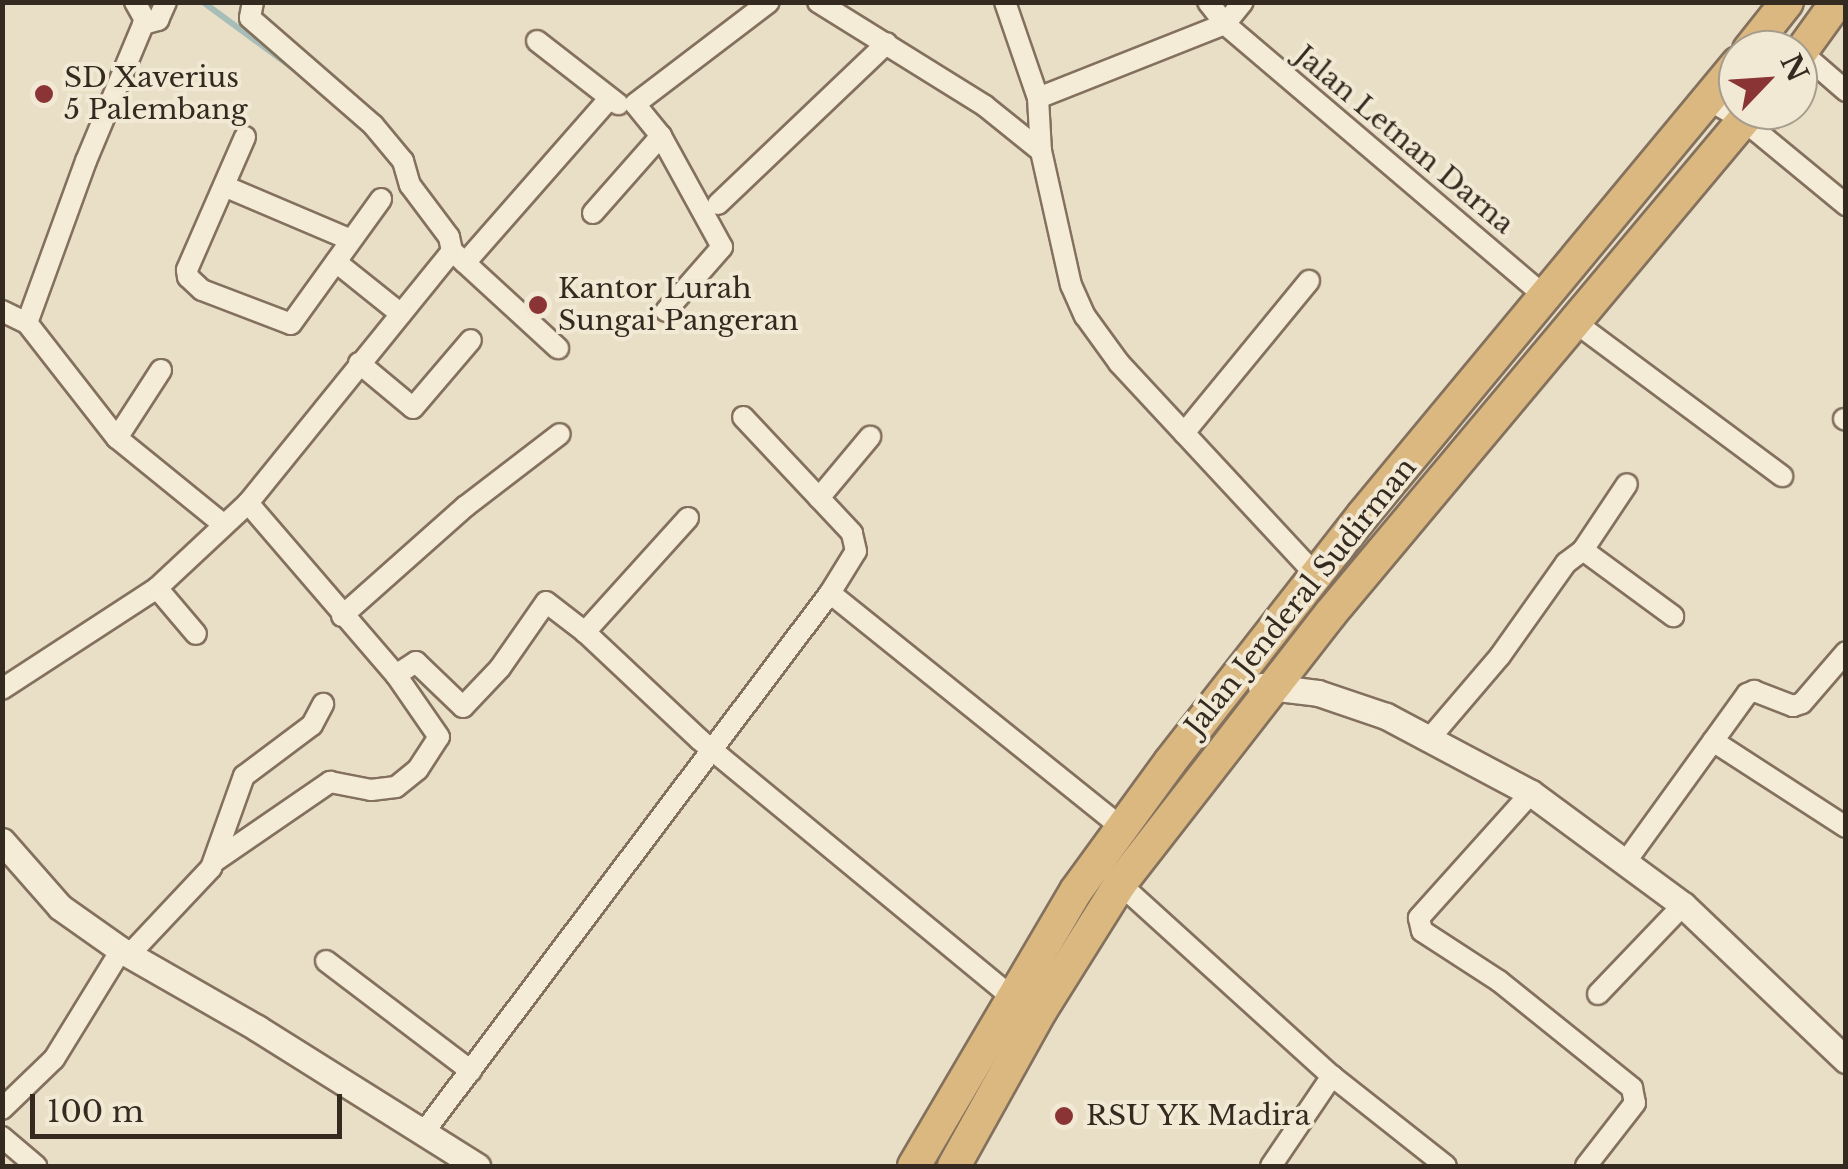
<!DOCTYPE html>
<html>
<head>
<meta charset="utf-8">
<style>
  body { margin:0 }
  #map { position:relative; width:1848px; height:1169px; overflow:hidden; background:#e9dec6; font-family:"Libre Baskerville",serif }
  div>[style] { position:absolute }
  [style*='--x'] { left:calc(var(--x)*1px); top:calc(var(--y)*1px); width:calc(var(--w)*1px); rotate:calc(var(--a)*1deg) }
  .stream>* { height:6px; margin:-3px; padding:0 3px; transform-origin:3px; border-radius:3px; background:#a7bdb7 }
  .roads { filter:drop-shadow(2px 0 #83715e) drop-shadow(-2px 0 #83715e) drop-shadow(0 2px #83715e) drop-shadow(0 -2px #83715e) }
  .minor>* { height:20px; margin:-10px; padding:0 10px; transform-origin:10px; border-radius:10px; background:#f5ecd8 }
  .tertiary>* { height:25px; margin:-12.5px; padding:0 12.5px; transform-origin:12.5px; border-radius:12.5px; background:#f5ecd8 }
  .trunk>* { height:32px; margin:-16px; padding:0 16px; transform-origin:16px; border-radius:16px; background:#dcb881 }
  .dots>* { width:28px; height:28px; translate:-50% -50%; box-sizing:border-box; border:5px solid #f2e9d5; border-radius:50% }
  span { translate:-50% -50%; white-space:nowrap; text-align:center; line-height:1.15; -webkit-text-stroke:8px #f2e9d5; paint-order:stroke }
  .poi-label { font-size:28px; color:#352a20 }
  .left { translate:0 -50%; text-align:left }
  .street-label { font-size:28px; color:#352a20 }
  .frame { position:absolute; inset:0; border:5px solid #352a20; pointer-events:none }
  .north { position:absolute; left:1718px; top:30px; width:100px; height:100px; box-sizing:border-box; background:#f2e9d5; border:2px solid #a69d8d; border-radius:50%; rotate:65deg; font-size:28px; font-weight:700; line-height:40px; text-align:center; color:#352a20 }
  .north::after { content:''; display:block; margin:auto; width:35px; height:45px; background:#8b3436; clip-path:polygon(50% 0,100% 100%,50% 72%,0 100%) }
  .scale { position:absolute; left:30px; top:1094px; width:312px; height:45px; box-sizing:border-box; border:5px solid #352a20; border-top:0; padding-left:12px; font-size:30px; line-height:35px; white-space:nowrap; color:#352a20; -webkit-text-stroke:8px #f2e9d5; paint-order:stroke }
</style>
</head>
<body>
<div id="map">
  <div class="stream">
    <i style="--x:203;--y:2;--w:112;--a:36.3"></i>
  </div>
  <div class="roads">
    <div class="minor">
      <i style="--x:253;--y:2;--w:16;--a:101"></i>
      <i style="--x:250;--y:18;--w:163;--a:41"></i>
      <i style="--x:373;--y:125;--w:47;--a:50.2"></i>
      <i style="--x:403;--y:161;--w:25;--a:74"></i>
      <i style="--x:410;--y:185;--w:65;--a:53.1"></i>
      <i style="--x:449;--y:237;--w:14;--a:78"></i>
      <i style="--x:452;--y:251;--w:144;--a:42.5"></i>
      <i style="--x:818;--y:2;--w:197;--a:31.9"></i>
      <i style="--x:985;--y:106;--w:72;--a:38.8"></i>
      <i style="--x:1005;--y:2;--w:102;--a:71"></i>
      <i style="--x:1038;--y:98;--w:53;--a:86.8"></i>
      <i style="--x:1041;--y:151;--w:137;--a:77.4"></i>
      <i style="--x:1071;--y:285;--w:34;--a:66"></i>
      <i style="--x:1085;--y:316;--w:58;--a:54.1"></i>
      <i style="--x:1119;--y:363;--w:289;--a:47.1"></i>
      <i style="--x:1208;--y:2;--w:28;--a:52"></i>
      <i style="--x:1225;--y:24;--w:423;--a:40.4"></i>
      <i style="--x:143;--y:24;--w:16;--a:-15"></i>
      <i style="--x:158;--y:20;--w:20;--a:-66"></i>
      <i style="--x:537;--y:41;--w:103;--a:37.9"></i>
      <i style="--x:1801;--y:52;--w:60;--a:40.9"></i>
      <i style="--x:1038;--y:98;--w:201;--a:-21.6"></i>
      <i style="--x:1225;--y:24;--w:28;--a:-51"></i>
      <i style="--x:1709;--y:100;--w:39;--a:30"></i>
      <i style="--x:1743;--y:120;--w:134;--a:39.5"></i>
      <i style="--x:245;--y:137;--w:145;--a:113.6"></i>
      <i style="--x:187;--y:270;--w:7;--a:82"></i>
      <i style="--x:188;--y:277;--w:19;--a:43"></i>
      <i style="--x:202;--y:290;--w:95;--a:20.9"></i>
      <i style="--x:291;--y:324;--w:154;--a:-54.2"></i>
      <i style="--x:224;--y:186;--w:138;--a:23"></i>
      <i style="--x:718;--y:204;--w:233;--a:-43.6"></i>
      <i style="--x:593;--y:213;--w:103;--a:-48.6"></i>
      <i style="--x:336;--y:262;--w:83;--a:38.7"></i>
      <i style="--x:465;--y:263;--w:218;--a:-48.7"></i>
      <i style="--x:2;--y:311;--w:28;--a:26"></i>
      <i style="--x:27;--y:323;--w:146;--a:52"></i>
      <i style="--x:117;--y:438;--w:136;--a:39.1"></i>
      <i style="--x:666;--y:311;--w:85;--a:-48.8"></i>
      <i style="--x:722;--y:247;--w:127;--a:-118.8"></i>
      <i style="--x:661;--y:136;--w:41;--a:-129.1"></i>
      <i style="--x:635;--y:104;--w:168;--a:-37.3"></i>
      <i style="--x:27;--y:323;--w:172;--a:-70"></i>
      <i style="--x:86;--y:161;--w:153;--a:-67.3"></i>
      <i style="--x:145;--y:20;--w:21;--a:-119"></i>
      <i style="--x:1576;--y:323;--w:257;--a:36.6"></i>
      <i style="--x:359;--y:363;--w:70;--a:39.8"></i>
      <i style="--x:413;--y:408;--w:89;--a:-49.5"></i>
      <i style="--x:1844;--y:419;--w:2;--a:27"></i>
      <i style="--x:1184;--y:433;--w:197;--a:-50.6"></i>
      <i style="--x:117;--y:438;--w:81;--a:-57.1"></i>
      <i style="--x:819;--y:498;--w:80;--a:-50.1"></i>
      <i style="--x:688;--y:518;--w:154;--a:132.1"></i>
      <i style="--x:585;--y:632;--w:158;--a:43.2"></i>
      <i style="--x:700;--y:740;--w:403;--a:39.5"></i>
      <i style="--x:1583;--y:550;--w:79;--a:-56.3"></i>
      <i style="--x:157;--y:588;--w:60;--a:49.7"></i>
      <i style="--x:830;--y:593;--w:375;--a:38.8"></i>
      <i style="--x:342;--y:616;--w:166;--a:-41.6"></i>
      <i style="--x:466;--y:506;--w:118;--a:-37.5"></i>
      <i style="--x:396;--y:675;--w:24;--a:-33"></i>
      <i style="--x:416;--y:662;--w:65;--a:43.8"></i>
      <i style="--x:463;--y:707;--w:54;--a:-46.5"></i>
      <i style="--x:500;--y:668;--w:80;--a:-55.1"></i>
      <i style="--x:546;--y:602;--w:49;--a:37.6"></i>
      <i style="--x:2;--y:689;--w:185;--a:-33.1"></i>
      <i style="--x:157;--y:588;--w:125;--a:-43"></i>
      <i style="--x:248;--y:503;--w:324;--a:-51"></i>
      <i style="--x:1430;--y:738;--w:108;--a:-49.5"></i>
      <i style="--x:1500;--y:656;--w:114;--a:-54.6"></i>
      <i style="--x:1566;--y:563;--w:21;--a:-37"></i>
      <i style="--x:1583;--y:550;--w:112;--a:36.3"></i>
      <i style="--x:1713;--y:741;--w:158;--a:32.9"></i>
      <i style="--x:1531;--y:793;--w:168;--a:131.9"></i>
      <i style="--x:1419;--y:918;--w:13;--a:77"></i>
      <i style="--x:1422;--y:931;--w:92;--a:33"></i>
      <i style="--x:1499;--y:981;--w:171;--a:38.8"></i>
      <i style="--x:1632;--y:1088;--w:15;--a:79"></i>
      <i style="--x:1635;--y:1103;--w:80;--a:127.9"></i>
      <i style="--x:1627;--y:860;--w:205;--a:-54.1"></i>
      <i style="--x:1747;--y:694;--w:8;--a:-23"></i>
      <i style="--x:1754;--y:691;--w:42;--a:21"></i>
      <i style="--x:1793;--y:706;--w:9;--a:-18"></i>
      <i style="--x:1802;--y:703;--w:67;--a:-49.2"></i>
      <i style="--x:215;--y:861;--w:140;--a:-34.5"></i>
      <i style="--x:330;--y:782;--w:42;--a:11"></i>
      <i style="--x:371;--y:790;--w:25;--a:-7"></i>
      <i style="--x:396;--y:787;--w:28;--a:-39"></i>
      <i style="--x:418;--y:769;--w:38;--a:-57"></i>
      <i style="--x:439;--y:737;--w:75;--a:-124.7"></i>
      <i style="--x:396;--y:675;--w:227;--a:-130.7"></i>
      <i style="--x:1120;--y:884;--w:286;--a:42.2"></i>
      <i style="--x:1332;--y:1076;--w:145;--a:38.3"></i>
      <i style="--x:129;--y:955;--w:120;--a:-46.7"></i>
      <i style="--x:211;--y:868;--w:98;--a:-70.3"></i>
      <i style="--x:244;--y:776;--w:85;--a:-36.9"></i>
      <i style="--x:312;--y:725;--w:24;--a:-62"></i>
      <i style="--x:326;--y:961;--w:182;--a:37.2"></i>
      <i style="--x:1598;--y:994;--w:123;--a:-46.3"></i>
      <i style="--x:2;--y:1109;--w:72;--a:-43.9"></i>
      <i style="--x:54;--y:1059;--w:128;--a:-58.4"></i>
      <i style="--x:424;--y:1132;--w:675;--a:-53.01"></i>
      <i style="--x:830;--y:593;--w:49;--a:-58.2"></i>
      <i style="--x:856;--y:551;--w:18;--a:-103"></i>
      <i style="--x:852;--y:533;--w:159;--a:-133.2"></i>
      <i style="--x:2;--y:1137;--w:45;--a:40.5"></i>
      <i style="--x:1271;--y:1166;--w:109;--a:-55.9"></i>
    </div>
    <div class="tertiary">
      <i style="--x:1261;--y:686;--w:57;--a:7"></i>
      <i style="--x:1318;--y:693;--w:72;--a:18.7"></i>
      <i style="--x:1386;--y:716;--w:164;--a:28"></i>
      <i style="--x:1531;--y:793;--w:189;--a:36.4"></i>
      <i style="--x:1683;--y:905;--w:225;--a:43.6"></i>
      <i style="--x:2;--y:841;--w:88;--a:48.7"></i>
      <i style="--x:60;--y:907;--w:75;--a:35.2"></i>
      <i style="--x:121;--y:950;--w:157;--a:29.8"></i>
      <i style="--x:257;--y:1028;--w:260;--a:32.1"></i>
    </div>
    <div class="trunk">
      <i style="--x:1749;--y:50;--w:61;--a:-51.6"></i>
      <i style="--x:1798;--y:56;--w:67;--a:-54.2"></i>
      <i style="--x:914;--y:1166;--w:319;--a:-59.5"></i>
      <i style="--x:1076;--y:891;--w:160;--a:-53.9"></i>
      <i style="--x:1170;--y:762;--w:313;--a:-52"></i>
      <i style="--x:1363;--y:515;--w:587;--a:-50.32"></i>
      <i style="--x:954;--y:1166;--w:179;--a:-60.9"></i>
      <i style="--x:1041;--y:1010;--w:149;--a:-57.9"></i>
      <i style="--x:1120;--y:884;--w:343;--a:-52.1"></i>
      <i style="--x:1331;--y:613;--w:656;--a:-50.07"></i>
    </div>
  </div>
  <div class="dots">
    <i style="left:44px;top:94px;background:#8b3436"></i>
    <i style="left:538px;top:305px;background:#8b3436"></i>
    <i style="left:1064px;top:1116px;background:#8b3436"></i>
  </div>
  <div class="poi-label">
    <span class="left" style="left:64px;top:94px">SD Xaverius<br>5 Palembang</span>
    <span class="left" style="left:558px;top:305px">Kantor Lurah<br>Sungai Pangeran</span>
    <span class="left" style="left:1086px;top:1116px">RSU YK Madira</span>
  </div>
  <div class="street-label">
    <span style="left:1404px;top:140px;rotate:40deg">Jalan Letnan Darna</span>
    <span style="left:1301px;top:597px;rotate:-51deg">Jalan Jenderal Sudirman</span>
  </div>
  <div class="frame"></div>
  <div class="north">N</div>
  <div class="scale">100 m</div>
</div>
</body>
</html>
